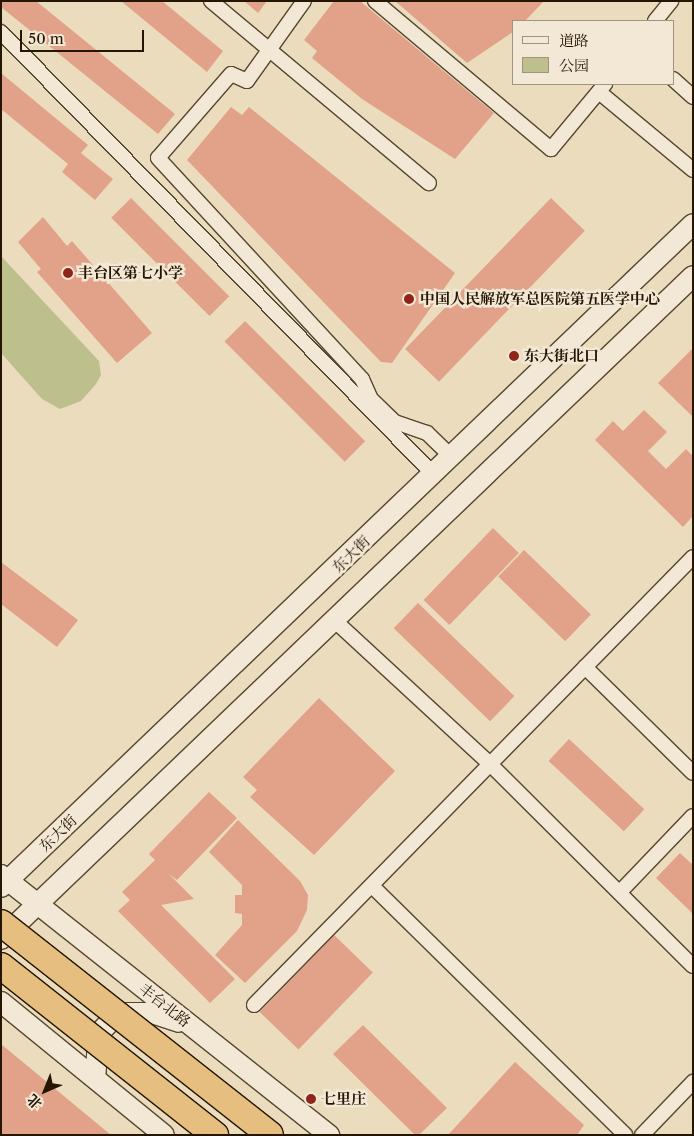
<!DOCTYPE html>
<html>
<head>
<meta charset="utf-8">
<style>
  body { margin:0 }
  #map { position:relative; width:694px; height:1136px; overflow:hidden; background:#ebdcbe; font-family:"Libre Caslon Text","Noto Serif SC",serif }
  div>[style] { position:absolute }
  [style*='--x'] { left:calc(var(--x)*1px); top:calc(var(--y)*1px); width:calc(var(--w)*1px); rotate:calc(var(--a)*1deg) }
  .green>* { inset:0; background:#bdbf8d }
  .building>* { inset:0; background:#e2a28a; transform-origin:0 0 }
  .roads { filter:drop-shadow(1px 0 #564830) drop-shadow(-1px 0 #564830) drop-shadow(0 1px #564830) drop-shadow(0 -1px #564830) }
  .street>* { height:14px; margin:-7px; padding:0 7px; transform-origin:7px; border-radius:7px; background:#f2e8d5 }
  .secondary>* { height:20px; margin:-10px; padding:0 10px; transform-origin:10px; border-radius:10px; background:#f2e8d5 }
  .bridges { filter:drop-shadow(1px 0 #251601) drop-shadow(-1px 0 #251601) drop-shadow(0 1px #251601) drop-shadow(0 -1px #251601) }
  .highway-bridge>* { height:26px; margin:-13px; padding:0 13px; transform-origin:13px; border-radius:13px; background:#e6be7f }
  .dots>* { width:14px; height:14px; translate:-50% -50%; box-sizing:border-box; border:2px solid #f2e8d5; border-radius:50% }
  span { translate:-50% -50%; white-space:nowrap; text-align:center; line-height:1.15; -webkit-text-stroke:5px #f2e8d5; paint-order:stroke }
  .poi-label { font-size:15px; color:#251601; font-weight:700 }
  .left { translate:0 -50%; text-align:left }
  .street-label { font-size:15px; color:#251601 }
  .frame { position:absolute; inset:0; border:2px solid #251601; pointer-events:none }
  .legend { position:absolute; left:512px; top:20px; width:162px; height:65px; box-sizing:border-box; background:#f2e8d5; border:1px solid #a09480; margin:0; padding:6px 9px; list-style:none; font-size:15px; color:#251601 }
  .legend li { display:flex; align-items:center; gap:10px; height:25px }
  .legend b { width:25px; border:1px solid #a09480 }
  .north { position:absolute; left:20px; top:1066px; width:50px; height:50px; -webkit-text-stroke:4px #f2e8d5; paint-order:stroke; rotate:224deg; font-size:14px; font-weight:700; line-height:20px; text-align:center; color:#251601 }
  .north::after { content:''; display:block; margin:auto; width:18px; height:22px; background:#251601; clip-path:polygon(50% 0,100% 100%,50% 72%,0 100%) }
  .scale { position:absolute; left:20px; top:30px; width:124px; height:22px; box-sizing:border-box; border:2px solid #251601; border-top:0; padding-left:6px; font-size:15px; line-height:18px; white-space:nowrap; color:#251601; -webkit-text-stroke:4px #f2e8d5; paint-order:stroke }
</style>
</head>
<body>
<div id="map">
  <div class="green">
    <i style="clip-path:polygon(1px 256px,99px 361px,101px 375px,96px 384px,81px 401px,60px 409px,42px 399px,1px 353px)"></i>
  </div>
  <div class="building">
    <i style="clip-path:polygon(1px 1px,36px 1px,175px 114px,158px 134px,1px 7px)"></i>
    <i style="clip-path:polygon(121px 1px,162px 1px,223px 51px,207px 72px)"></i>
    <i style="clip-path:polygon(244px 1px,267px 1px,258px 13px)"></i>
    <i style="clip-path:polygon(334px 1px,360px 1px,494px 113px,455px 159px,362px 99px,312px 58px,317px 51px,304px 40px)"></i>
    <i style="clip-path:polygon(395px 1px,544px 1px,525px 21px,513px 21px,513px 32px,467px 63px)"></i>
    <i style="clip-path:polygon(1px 73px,88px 145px,81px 153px,113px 179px,95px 200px,62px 172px,68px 164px,1px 109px)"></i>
    <i style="clip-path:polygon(231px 107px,242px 115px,249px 107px,455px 273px,392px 363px,381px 362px,187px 160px)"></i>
    <i style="left:131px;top:198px;width:139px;height:28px;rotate:45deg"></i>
    <i style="left:551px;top:198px;width:47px;height:210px;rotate:44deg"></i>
    <i style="clip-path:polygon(43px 217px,67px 246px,72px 241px,152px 333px,117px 363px,37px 272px,41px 269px,18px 242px)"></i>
    <i style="left:245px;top:321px;width:170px;height:29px;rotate:45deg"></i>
    <i style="clip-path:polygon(693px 348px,693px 417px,658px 383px)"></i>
    <i style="clip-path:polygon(644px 410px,667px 432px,648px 451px,666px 469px,686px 449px,693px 456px,693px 516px,683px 527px,595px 440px,613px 421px,623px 431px)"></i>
    <i style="left:493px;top:528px;width:36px;height:100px;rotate:44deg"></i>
    <i style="left:524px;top:550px;width:93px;height:37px;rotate:44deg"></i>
    <i style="clip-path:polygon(1px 562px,78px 620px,57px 647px,1px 604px)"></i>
    <i style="left:418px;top:603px;width:134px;height:35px;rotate:44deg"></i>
    <i style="clip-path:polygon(319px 698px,395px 771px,314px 855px,250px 797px,257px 790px,243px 777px)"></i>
    <i style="left:569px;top:739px;width:103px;height:30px;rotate:43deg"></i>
    <i style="clip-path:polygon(209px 792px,237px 818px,177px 880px,169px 874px,194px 899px,161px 905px,235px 979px,210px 1003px,118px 911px,130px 900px,122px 892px,155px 860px,149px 854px)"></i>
    <i style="clip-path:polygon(238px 820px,300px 881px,308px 895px,307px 910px,297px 931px,245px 983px,215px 955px,242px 925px,242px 914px,235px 913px,235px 895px,242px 895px,242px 885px,209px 852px)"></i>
    <i style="clip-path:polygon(680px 853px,693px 865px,693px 914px,656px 878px)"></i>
    <i style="left:334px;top:935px;width:54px;height:107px;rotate:44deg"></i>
    <i style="clip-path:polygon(363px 1025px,447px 1108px,419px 1135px,415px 1135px,333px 1054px)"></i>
    <i style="clip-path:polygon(1px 1044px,111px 1135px,1px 1135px)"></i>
    <i style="clip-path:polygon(515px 1062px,584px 1125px,577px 1135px,448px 1135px)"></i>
  </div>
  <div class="roads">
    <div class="street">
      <i style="--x:211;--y:1;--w:284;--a:39.9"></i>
      <i style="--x:304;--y:1;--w:98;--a:125.5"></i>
      <i style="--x:247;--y:81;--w:17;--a:-156"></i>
      <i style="--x:231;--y:74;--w:111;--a:131"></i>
      <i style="--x:158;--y:158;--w:301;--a:47.3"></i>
      <i style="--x:362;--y:379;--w:22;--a:66"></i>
      <i style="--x:371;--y:399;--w:33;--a:44"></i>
      <i style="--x:395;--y:422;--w:34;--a:19"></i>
      <i style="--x:427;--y:433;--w:35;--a:44"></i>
      <i style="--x:375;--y:1;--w:230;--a:40.1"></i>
      <i style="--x:551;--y:149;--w:85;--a:-50.3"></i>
      <i style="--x:655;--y:21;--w:26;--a:-51"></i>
      <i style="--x:1;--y:32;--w:619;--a:45.65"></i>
      <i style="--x:673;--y:79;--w:27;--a:42"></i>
      <i style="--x:599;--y:92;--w:122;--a:39.7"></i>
      <i style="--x:334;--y:620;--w:212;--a:42.7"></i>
      <i style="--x:490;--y:764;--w:286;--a:44.9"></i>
      <i style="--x:585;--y:667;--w:151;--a:44.5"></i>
      <i style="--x:372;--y:886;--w:355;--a:44.5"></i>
      <i style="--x:620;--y:892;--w:105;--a:-46.2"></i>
      <i style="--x:254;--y:1005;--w:627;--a:-45.58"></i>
      <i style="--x:642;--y:1135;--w:74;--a:-46.1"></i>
    </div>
    <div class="secondary">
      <i style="--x:1;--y:875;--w:419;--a:38.4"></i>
      <i style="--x:1;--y:887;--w:958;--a:-43.77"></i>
      <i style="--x:1;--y:939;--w:958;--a:-43.77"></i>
      <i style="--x:1;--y:1002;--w:210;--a:39.2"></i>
      <i style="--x:95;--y:1078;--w:45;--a:-84.9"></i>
      <i style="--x:99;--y:1033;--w:16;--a:-45"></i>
      <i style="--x:110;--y:1022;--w:21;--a:-25"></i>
      <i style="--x:129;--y:1013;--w:23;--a:0"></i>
      <i style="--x:152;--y:1013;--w:28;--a:18"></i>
    </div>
  </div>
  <div class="bridges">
    <div class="highway-bridge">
      <i style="--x:1;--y:923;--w:342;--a:38.2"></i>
      <i style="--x:1;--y:966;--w:273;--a:38.3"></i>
    </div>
  </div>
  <div class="dots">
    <i style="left:68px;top:273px;background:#8f2418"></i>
    <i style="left:409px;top:299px;background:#8f2418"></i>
    <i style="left:514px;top:356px;background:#8f2418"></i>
    <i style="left:311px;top:1099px;background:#8f2418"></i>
  </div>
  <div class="poi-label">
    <span class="left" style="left:78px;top:273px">丰台区第七小学</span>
    <span class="left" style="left:420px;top:299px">中国人民解放军总医院第五医学中心</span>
    <span class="left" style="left:524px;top:356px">东大街北口</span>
    <span class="left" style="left:321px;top:1099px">七里庄</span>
  </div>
  <div class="street-label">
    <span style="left:351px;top:554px;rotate:-44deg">东大街</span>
    <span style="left:58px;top:833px;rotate:-44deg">东大街</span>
    <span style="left:165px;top:1005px;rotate:38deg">丰台北路</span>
  </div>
  <div class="frame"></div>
  <ul class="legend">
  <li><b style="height:6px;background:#f2e8d5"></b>道路</li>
  <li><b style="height:14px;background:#bdbf8d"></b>公园</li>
  </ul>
  <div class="north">北</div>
  <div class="scale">50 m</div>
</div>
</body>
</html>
